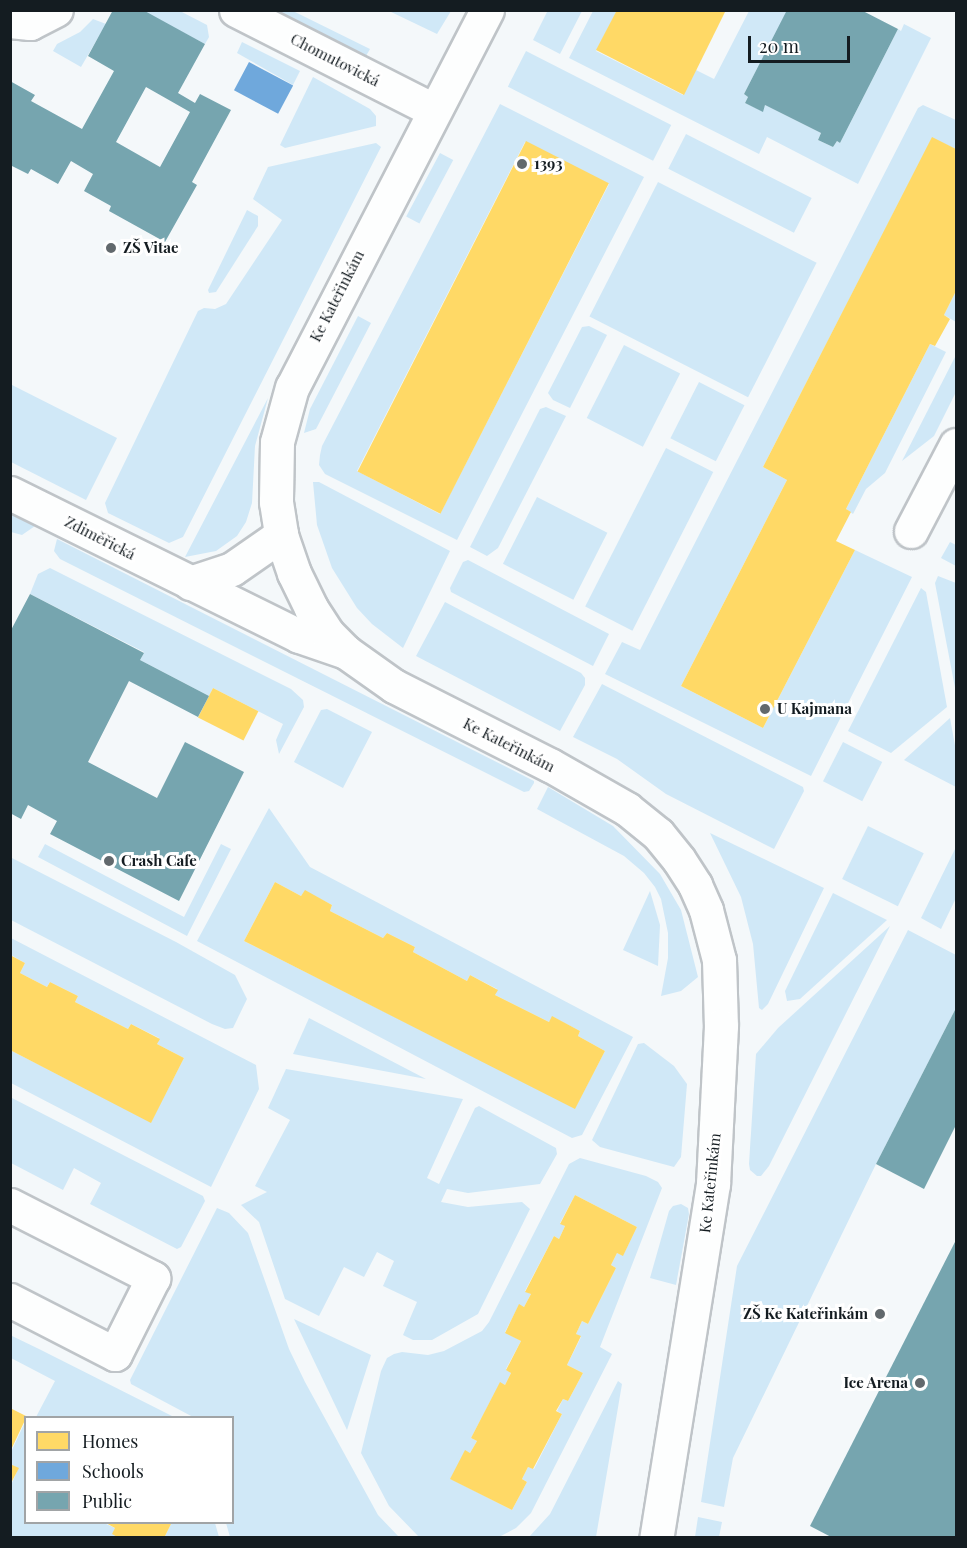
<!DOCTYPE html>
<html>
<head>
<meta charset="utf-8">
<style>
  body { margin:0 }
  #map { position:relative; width:967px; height:1548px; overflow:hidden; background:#f4f8fa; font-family:"Playfair Display",serif }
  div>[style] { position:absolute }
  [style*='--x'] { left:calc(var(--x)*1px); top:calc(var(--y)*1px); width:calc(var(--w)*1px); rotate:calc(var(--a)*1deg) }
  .green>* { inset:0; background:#d0e8f7; transform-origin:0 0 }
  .homes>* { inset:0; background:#ffd966; transform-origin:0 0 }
  .schools>* { inset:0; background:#6fa8dc; transform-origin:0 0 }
  .public>* { inset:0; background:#76a5af }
  .roads { filter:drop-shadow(2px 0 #bfc4c8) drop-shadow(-2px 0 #bfc4c8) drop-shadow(0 2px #bfc4c8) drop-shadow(0 -2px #bfc4c8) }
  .minor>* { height:33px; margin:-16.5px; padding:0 16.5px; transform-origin:16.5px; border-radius:16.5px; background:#fdfefe }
  .tertiary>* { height:33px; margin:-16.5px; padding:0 16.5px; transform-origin:16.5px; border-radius:16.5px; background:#fdfefe }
  .dots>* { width:16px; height:16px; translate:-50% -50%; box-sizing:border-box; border:3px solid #fff; border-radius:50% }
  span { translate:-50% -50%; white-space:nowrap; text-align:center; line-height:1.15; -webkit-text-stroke:6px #fff; paint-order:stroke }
  .street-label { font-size:15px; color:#141c21 }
  .poi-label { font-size:15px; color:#141c21; font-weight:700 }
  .left { translate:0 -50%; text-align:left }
  .right { translate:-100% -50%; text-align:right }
  .frame { position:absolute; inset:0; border:12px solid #141c21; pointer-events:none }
  .legend { position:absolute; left:24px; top:1416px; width:210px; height:108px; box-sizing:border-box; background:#fff; border:2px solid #a1a4a6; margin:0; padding:8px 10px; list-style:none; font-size:18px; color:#141c21 }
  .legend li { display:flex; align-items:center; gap:12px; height:30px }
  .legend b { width:30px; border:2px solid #a1a4a6 }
  .scale { position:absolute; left:748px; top:36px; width:102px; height:27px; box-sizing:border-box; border:3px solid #141c21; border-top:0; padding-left:8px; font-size:18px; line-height:21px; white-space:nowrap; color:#141c21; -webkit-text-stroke:4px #fff; paint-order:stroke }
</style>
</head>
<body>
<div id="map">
  <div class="green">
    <i style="clip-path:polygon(548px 10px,582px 11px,560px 54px,533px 40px)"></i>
    <i style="clip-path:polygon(143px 11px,180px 11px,207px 25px,209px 37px,205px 44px)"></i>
    <i style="clip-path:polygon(277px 11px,293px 11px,370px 49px,366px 56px)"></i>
    <i style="clip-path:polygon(389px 11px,451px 11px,437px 34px)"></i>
    <i style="clip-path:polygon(593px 11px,617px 11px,596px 51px,683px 95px,696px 70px,714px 79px,749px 11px,787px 11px,744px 94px,748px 97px,745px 103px,762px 111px,765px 105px,821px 133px,818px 140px,833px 147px,837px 141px,840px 143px,898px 29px,901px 31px,904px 24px,931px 38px,858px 184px,767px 137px,759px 154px,569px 58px)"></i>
    <i style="clip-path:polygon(93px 19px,106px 24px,81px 67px,53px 51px,57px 44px,80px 32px)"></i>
    <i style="clip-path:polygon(242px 42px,300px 71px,293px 85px,237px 53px)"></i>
    <i style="left:526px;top:51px;width:163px;height:40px;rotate:27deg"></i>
    <i style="clip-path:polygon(313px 77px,370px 109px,376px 116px,376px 126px,285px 148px,280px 145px)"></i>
    <i style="clip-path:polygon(evenodd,500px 104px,644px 177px,457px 540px,325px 474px,319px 465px,320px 455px,322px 446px,500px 104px,525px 142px,609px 184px,440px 514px,357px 471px,525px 142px)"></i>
    <i style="clip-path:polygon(923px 105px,956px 120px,956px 149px,932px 138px,763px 467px,787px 480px,681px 686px,763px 728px,855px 550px,912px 577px,811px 776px,605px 674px,622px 642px,640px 650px,918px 108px)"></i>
    <i style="left:686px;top:134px;width:141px;height:39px;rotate:27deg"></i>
    <i style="clip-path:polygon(376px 143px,381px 147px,183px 537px,169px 543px,108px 513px,105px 503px,198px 311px,204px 308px,215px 309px,226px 304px,282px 220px,253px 199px,268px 167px)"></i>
    <i style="left:440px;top:153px;width:15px;height:72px;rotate:28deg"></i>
    <i style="left:658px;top:182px;width:178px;height:151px;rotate:27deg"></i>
    <i style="clip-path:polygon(247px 210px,258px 216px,258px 226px,216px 292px,209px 293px,208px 290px)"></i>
    <i style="clip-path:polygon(956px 291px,956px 322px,944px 315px)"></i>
    <i style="clip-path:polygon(358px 316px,371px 323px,316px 429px,304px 433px,310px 409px)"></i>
    <i style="clip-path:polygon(589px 326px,607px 335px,570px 408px,553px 400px,548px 393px,582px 327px)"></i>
    <i style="clip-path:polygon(930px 344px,946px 352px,885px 473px,866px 489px,853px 514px,846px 509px)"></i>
    <i style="left:624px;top:345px;width:63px;height:82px;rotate:27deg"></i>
    <i style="clip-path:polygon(956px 355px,956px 392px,934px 436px,902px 461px)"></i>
    <i style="left:699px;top:382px;width:51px;height:63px;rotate:27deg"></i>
    <i style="clip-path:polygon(10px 384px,117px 438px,86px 500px,11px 462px)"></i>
    <i style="clip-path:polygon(268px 398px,255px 446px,252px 503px,246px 522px,237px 536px,216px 551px,185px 557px)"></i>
    <i style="clip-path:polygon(546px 407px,566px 416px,498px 548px,487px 556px,470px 547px,540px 409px)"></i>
    <i style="left:666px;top:448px;width:53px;height:178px;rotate:27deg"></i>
    <i style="clip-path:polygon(313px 482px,319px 482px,450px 551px,403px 648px,372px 624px,357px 608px,332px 568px,317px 525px)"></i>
    <i style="left:537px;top:497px;width:79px;height:75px;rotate:27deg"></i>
    <i style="clip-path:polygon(10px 514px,11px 514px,35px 526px,22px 535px,11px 532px)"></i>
    <i style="clip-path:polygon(57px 539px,534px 781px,534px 783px,529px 791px,524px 792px,60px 559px,54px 551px)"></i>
    <i style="clip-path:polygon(950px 542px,956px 545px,956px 566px,941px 558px)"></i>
    <i style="clip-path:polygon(468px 560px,609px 634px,593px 666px,451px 592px,450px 588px,463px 562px)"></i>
    <i style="clip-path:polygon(50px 568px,291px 689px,303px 700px,304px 707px,279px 754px,276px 740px,283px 724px,213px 688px,209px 696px,140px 660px,144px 652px,30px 594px,38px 574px)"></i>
    <i style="clip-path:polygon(938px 576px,956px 583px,956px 693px,935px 583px)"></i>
    <i style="clip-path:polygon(921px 588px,926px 592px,947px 707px,891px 753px,848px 731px)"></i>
    <i style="clip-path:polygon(445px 602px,581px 673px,585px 678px,585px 685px,560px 731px,416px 656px)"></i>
    <i style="clip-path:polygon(602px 684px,803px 787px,804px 791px,774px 849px,666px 794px,617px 759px,573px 737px)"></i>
    <i style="clip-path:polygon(327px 709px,372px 732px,343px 788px,294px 762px,321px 710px)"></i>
    <i style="clip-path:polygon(950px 718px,956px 751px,956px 787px,904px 760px)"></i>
    <i style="left:843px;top:742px;width:44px;height:44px;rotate:27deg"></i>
    <i style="clip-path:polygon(548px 787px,613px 826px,660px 874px,681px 910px,698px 977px,681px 991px,661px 996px,668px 958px,668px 933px,661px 899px,655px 887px,644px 873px,624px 856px,537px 809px)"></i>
    <i style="clip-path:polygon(evenodd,269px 808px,310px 867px,633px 1037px,582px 1135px,572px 1138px,197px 941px,269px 808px,275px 882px,301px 896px,305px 891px,332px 905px,330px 911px,383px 938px,387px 933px,415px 947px,413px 952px,467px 981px,470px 975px,497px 989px,495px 995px,549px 1022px,553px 1017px,580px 1031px,578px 1036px,605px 1051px,575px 1108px,244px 941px,275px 882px)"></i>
    <i style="left:868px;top:826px;width:62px;height:59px;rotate:26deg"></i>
    <i style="clip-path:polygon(710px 833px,824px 888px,768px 1004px,762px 1010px,759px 1008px,753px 944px,741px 897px)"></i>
    <i style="clip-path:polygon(45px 844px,184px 917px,221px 844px,231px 849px,187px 936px,38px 857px)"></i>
    <i style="clip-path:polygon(956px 847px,956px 898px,941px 929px,921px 918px)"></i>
    <i style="clip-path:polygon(10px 857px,176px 942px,235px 975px,247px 999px,233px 1028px,225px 1029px,212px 1024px,11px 920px)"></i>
    <i style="clip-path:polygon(650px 891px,660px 925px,658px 966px,623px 950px)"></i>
    <i style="clip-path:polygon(833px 893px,887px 920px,800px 999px,787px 1001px,785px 991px)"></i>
    <i style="clip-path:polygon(890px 926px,769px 1166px,761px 1176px,757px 1176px,750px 1170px,749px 1164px,756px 1054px,778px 1028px)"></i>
    <i style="clip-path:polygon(908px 930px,956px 955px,956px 1008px,876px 1164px,733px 1458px,724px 1507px,701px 1502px,737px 1266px)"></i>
    <i style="clip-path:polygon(11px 938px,256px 1065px,259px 1089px,211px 1187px,11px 1083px,10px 1050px,151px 1122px,184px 1058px,157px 1044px,159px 1038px,131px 1024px,128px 1029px,75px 1002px,78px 996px,50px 982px,47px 987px,20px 973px,25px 963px,11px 955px)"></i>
    <i style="clip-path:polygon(309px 1018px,426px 1079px,293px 1054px)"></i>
    <i style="clip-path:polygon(644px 1043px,674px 1066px,687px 1084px,681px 1157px,674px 1167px,600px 1147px,592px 1140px,638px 1044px)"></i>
    <i style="clip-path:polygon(286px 1069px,463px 1099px,427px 1178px,439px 1184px,475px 1108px,479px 1106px,556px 1148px,557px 1154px,540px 1184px,468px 1193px,447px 1189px,441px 1202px,468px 1207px,522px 1202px,530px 1209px,478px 1314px,432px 1340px,413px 1340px,403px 1335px,417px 1302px,383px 1286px,394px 1261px,377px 1252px,364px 1277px,344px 1267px,319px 1316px,285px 1299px,259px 1222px,241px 1205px,267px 1192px,255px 1186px,290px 1120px,268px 1108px)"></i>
    <i style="clip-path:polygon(10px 1097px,203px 1196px,205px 1201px,181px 1247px,177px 1249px,90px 1204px,101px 1183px,74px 1168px,63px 1190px,11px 1163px)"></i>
    <i style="clip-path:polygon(evenodd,580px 1158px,646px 1176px,658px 1182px,662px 1188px,600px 1347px,612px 1354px,531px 1513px,516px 1528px,499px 1537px,419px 1537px,389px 1506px,361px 1453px,381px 1371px,387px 1358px,394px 1354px,402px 1352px,428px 1355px,444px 1351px,482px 1331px,489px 1322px,569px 1164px,580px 1158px,575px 1195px,637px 1227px,623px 1255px,617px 1253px,611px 1265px,616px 1268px,588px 1324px,582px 1321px,576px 1334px,581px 1337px,567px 1365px,583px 1373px,568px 1401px,563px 1399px,557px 1411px,562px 1414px,534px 1469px,528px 1467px,522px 1479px,527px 1482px,512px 1510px,451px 1479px,465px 1451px,470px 1453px,477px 1441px,471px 1438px,500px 1383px,505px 1385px,511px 1373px,506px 1369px,521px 1341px,505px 1332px,519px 1305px,524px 1307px,531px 1294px,525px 1291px,554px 1236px,559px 1239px,565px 1226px,560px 1223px,575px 1195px)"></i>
    <i style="clip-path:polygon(681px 1204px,688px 1208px,689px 1214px,676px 1285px,650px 1278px,669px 1211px,673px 1206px)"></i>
    <i style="clip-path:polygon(217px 1208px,229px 1213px,248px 1233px,289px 1349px,305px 1382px,378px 1515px,399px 1537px,230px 1537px,226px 1523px,232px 1522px,232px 1418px,193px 1417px,131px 1384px,130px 1380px)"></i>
    <i style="clip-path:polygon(294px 1319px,371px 1355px,347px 1430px)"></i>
    <i style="clip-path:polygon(10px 1335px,39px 1349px,174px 1417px,36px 1417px,55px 1381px,11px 1358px)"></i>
    <i style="clip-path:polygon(618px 1381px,622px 1384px,596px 1537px,529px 1537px,550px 1514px)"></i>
    <i style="clip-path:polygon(25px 1422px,26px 1522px,104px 1523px,115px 1528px,119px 1537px,10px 1537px,11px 1485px,18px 1469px,11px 1464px,11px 1452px)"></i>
    <i style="clip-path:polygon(698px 1517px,722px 1522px,719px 1537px,695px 1537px)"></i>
    <i style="clip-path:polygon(172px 1522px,215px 1523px,219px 1537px,164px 1538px)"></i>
  </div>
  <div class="homes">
    <i style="clip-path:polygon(617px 10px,726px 10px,684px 95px,596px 50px)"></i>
    <i style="clip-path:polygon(932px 137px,956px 149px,956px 291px,944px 315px,950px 319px,935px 346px,930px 344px,846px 509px,851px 512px,836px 541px,855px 550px,763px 728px,681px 686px,787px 480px,763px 467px)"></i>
    <i style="left:526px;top:141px;width:93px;height:371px;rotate:27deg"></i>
    <i style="left:213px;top:688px;width:51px;height:33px;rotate:27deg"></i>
    <i style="clip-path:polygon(275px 882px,301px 896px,305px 890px,332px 905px,330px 911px,383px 938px,387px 933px,415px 947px,413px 952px,467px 981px,470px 975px,498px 990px,495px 995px,549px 1022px,552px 1016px,580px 1031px,578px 1036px,605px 1051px,575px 1109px,244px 941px)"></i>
    <i style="clip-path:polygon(10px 955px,25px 963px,20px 973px,47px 987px,50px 982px,78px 996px,75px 1002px,128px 1029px,131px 1024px,160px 1039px,157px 1044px,184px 1058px,151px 1123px,10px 1050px)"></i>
    <i style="clip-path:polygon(575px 1195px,637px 1227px,623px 1256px,617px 1253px,611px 1265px,616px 1268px,588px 1324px,582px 1321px,576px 1334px,581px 1336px,567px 1365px,583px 1373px,568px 1401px,563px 1399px,556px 1411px,562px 1414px,533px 1469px,528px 1467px,522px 1479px,527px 1482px,512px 1510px,450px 1479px,465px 1450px,470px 1453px,477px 1441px,471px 1438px,500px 1382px,505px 1385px,511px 1373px,506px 1370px,521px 1341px,505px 1333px,519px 1304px,524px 1307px,531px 1294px,525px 1292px,554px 1236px,559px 1239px,565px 1226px,560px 1224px)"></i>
    <i style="clip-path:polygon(10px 1408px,30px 1418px,26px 1418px,10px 1452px)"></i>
    <i style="clip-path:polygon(10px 1464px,19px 1468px,10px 1485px)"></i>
    <i style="clip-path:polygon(104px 1522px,172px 1522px,164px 1538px,119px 1538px,112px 1534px,115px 1528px)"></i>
  </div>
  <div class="schools">
    <i style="left:249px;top:62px;width:50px;height:32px;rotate:28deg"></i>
  </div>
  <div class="public">
    <i style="clip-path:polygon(evenodd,113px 10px,143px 10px,205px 44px,178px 93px,195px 103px,200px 94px,231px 110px,192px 182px,197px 185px,165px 242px,109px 211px,111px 206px,84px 191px,93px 174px,71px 161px,58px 184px,31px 169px,28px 174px,10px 165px,10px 81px,35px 95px,31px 101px,82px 129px,114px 71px,88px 56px,113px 10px,146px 87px,190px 112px,160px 167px,116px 142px,146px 87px)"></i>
    <i style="clip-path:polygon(787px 10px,861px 10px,898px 29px,840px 143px,837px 141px,833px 147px,818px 140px,821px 133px,765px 105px,763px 112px,745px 103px,748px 97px,744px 94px)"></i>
    <i style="clip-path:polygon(30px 594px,144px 653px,140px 660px,209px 696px,198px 717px,129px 681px,88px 762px,157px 798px,185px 742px,244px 772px,179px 901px,50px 834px,57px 821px,28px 805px,21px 819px,10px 813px,10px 632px)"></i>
    <i style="clip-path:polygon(956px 1008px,956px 1125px,924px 1189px,876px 1164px)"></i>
    <i style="clip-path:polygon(956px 1240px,956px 1538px,833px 1538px,810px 1526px)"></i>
  </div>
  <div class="roads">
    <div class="minor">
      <i style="--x:236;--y:10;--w:221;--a:26.9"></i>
      <i style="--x:10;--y:21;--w:20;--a:6"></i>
      <i style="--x:30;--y:23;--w:29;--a:-27"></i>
      <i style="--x:10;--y:493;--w:322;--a:26.3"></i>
      <i style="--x:299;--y:636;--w:50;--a:18.8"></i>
      <i style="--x:911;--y:531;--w:97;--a:-62.4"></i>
      <i style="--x:190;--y:583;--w:44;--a:-18.4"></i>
      <i style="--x:232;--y:569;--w:60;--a:-34.8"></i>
      <i style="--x:10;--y:1205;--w:161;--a:27"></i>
      <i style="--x:153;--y:1278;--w:85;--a:116.6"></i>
      <i style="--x:115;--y:1354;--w:118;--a:-152.8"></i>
    </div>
    <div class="tertiary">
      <i style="--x:487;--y:10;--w:424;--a:117.3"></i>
      <i style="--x:292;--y:387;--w:57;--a:105.3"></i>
      <i style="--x:277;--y:442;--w:60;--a:91"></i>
      <i style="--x:276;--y:502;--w:33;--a:81"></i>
      <i style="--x:281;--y:535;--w:40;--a:71.1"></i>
      <i style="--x:294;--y:573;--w:39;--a:64"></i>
      <i style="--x:311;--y:608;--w:31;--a:57"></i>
      <i style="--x:328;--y:634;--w:25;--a:45"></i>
      <i style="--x:346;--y:652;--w:59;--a:35.3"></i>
      <i style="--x:394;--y:686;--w:175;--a:26.9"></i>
      <i style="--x:550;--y:765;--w:89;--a:29.7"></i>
      <i style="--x:627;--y:809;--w:40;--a:39"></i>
      <i style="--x:658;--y:834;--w:33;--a:51"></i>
      <i style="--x:679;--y:860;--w:30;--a:57"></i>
      <i style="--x:695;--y:885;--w:27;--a:66"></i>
      <i style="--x:706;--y:910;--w:52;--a:75.4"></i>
      <i style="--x:719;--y:960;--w:66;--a:88.3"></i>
      <i style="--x:721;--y:1026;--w:158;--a:92.9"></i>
      <i style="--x:713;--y:1184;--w:359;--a:99.1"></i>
    </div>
  </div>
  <div class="dots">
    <i style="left:522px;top:164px;background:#62696d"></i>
    <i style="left:111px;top:248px;background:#62696d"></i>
    <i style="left:765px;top:709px;background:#62696d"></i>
    <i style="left:109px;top:861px;background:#62696d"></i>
    <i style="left:880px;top:1314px;background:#62696d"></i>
    <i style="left:920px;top:1383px;background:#62696d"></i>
  </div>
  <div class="street-label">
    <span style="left:335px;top:60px;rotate:27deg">Chomutovická</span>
    <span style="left:337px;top:296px;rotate:-63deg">Ke Kateřinkám</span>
    <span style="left:100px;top:538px;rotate:27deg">Zdiměřická</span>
    <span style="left:509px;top:745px;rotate:27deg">Ke Kateřinkám</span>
    <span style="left:710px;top:1183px;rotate:-84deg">Ke Kateřinkám</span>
  </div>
  <div class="poi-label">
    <span class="left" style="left:534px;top:164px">1393</span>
    <span class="left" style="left:123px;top:248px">ZŠ Vitae</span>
    <span class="left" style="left:777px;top:709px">U Kajmana</span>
    <span class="left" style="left:121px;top:861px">Crash Cafe</span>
    <span class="right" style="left:868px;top:1314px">ZŠ Ke Kateřinkám</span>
    <span class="right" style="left:908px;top:1383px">Ice Arena</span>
  </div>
  <div class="frame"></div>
  <ul class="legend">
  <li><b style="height:16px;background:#ffd966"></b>Homes</li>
  <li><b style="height:16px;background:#6fa8dc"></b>Schools</li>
  <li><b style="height:16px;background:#76a5af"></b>Public</li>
  </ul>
  <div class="scale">20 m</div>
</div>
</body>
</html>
